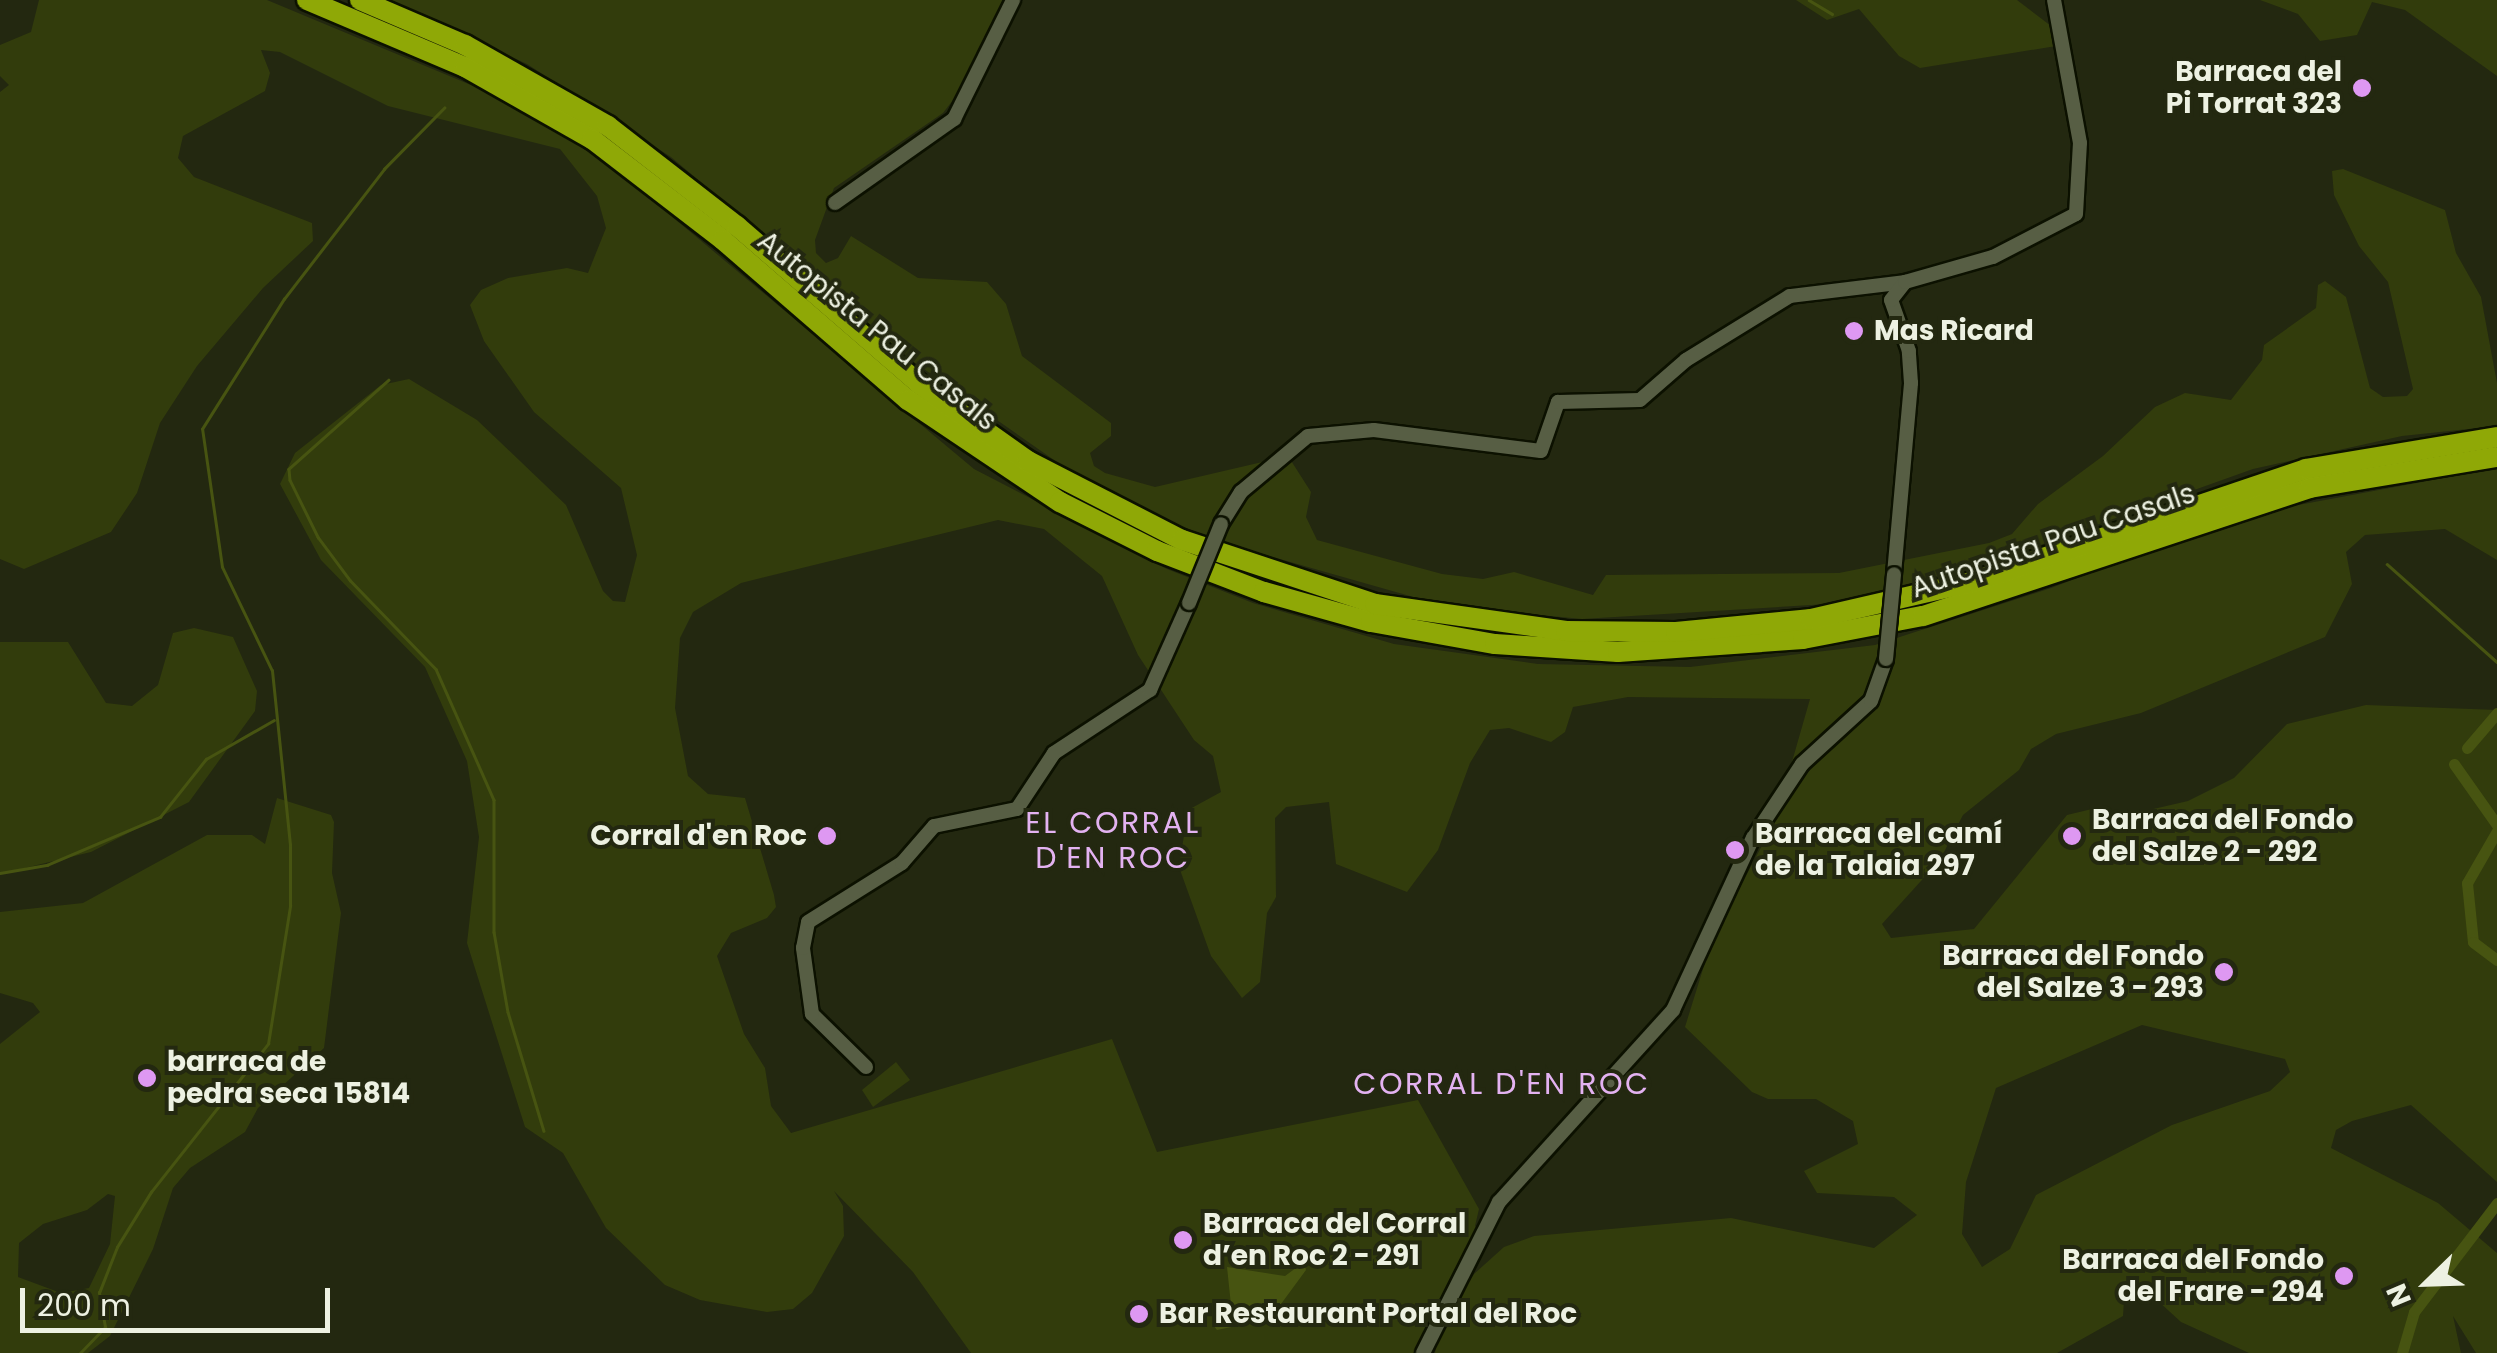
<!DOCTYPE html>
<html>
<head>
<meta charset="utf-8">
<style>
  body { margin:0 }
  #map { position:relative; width:2497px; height:1353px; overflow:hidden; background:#232810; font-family:Poppins,sans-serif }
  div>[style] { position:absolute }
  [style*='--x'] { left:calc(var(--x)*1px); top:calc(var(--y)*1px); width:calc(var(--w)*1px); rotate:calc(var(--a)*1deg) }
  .green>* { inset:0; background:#323c0c }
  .water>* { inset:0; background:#475411 }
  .stream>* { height:2.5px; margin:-1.25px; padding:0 1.25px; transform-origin:1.25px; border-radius:1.25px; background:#475411 }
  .canal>* { height:11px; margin:-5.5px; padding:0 5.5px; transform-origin:5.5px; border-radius:5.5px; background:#475411 }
  .roads { filter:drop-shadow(2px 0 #0c1100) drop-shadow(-2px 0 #0c1100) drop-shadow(0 2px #0c1100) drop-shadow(0 -2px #0c1100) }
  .minor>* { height:14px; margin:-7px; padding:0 7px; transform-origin:7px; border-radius:7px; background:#575e44 }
  .highway>* { height:20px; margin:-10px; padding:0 10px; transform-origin:10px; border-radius:10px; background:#8fa806 }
  .bridges { filter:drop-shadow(2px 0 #0c1100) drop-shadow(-2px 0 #0c1100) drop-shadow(0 2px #0c1100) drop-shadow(0 -2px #0c1100) }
  .minor-bridge>* { height:14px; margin:-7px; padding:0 7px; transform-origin:7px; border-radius:7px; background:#575e44 }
  .dots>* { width:28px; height:28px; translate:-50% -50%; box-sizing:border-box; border:5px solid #232810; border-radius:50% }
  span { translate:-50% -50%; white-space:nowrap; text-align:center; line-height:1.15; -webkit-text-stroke:8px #232810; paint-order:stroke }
  .poi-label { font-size:28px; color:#edf1e2; font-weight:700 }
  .right { translate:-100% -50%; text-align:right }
  .left { translate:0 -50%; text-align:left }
  .street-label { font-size:28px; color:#edf1e2 }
  .neighbourhood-label { font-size:30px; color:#e3b2f1; letter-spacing:2.5px }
  .north { position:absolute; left:2377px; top:1233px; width:100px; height:100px; -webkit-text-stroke:8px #232810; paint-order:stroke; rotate:247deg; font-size:28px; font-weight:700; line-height:40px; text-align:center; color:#edf1e2 }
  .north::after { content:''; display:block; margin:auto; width:35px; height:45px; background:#edf1e2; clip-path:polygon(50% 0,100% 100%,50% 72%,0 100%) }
  .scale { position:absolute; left:20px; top:1288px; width:310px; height:45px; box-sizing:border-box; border:5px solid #edf1e2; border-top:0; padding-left:12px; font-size:30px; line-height:35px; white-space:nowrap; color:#edf1e2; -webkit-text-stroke:8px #232810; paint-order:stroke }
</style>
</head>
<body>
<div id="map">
  <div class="green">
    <i style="clip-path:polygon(evenodd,39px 0,267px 0,495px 95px,561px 131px,645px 194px,974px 469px,1167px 569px,1253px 603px,1394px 644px,1538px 664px,1690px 667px,1875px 645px,2051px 588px,2239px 516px,2497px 468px,2497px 560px,2445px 529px,2365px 535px,2346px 552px,2352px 584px,2325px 637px,2141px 713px,2056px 734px,2031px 749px,2019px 770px,1963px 815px,1940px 860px,1882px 924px,1891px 938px,1974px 929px,2067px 815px,2092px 809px,2136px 813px,2188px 801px,2234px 778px,2287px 724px,2366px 705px,2497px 710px,2497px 1182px,2411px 1105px,2352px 1121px,2336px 1130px,2331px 1148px,2438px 1203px,2497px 1253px,2497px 1353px,2476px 1353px,2453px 1316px,2461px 1353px,2249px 1353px,2181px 1322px,2135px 1280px,2125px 1285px,2123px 1316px,2057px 1353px,1435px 1353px,1439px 1329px,1474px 1274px,1504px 1247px,1534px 1236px,1731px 1218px,1874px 1248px,1917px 1215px,1894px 1197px,1817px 1193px,1804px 1171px,1858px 1144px,1853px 1121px,1816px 1099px,1768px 1099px,1752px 1092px,1685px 1027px,1712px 940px,1775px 821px,1810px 699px,1628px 697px,1573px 707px,1565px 732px,1551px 742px,1509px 728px,1490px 730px,1470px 763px,1438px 850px,1407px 892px,1336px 864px,1329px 802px,1286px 807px,1275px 818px,1276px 897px,1267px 913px,1260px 982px,1242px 998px,1211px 956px,1179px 867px,1188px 810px,1221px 792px,1213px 756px,1194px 740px,1138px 655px,1102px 576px,1044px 529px,998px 520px,741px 583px,693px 612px,680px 638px,675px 708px,688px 776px,708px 794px,745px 798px,774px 895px,776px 907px,767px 918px,731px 933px,717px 956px,744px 1034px,765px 1068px,771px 1106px,791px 1133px,1112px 1039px,1157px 1152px,1418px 1100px,1479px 1209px,1475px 1226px,1484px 1233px,1415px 1353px,971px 1353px,913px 1272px,834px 1191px,843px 1206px,844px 1236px,812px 1293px,793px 1309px,767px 1312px,700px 1300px,665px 1285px,606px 1228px,563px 1153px,525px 1127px,467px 943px,479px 837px,467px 761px,425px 667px,321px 560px,280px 484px,295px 453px,381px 385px,409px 379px,477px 420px,566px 505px,603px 591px,613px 601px,625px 602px,637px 555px,621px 488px,534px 412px,484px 341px,470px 305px,481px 290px,508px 278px,567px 268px,588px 273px,606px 228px,597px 196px,560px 149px,388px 106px,280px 52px,261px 50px,270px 73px,265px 91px,183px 136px,178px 158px,194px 177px,312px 223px,313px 241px,263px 288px,197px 366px,160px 423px,137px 493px,111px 532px,24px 569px,0 559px,0 92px,9px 85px,0 76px,0 45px,31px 32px,39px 0,2142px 1025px,2285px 1059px,2290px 1072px,2270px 1091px,2172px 1125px,2036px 1195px,2010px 1249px,1982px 1267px,1962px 1234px,1966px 1182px,1996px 1088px,2142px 1025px)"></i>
    <i style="clip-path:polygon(389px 0,1005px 0,969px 79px,943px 113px,834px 188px,815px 240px,816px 253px,826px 263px,838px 258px,851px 236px,918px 278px,987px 282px,1006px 304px,1022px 356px,1111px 423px,1111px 436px,1090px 453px,1094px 466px,1105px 473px,1155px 487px,1288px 456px,1311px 492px,1306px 517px,1317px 540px,1442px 574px,1483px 579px,1514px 572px,1593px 595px,1606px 575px,1839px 573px,1989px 543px,2012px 534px,2038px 504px,2103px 456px,2155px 407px,2185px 393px,2231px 400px,2262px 360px,2264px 345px,2316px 308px,2318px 285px,2325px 281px,2346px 297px,2370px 388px,2383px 397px,2407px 396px,2413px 389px,2388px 282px,2359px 246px,2334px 195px,2332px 171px,2343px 169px,2445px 210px,2456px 253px,2481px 297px,2497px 383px,2497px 426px,2402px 436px,2253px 469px,2029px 549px,1844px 603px,1582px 619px,1445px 606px,1227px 544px,1107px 497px,911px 360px,671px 157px,527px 64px)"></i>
    <i style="clip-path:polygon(1796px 0,2017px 0,2051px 26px,2056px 46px,1920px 68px,1899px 56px,1859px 9px,1827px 20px)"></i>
    <i style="clip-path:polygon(2260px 0,2497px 0,2497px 76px,2405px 10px,2372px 2px,2357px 35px,2320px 41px,2298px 14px)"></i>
    <i style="clip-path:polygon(194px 628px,233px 637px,257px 691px,255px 711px,189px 802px,91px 852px,0 874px,0 642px,68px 642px,106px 703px,132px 706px,158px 685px,173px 633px)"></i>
    <i style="clip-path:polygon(evenodd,277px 798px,331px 815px,334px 822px,332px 873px,341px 913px,324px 1048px,258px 1108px,245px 1132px,190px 1168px,173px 1188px,153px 1249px,110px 1336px,88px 1353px,0 1353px,0 1044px,40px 1012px,33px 1003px,0 993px,0 912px,83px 903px,207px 835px,252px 835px,265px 844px,277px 798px,108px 1194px,115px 1196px,110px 1244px,89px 1288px,61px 1293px,18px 1277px,19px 1243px,43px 1224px,87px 1210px,108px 1194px)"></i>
    <i style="clip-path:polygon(896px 1062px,910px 1080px,873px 1107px,862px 1090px)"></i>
  </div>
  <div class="water">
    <i style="clip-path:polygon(1304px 1262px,1306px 1270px,1270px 1319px,1217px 1330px,1213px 1325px,1231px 1305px,1227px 1267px,1285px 1276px)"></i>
  </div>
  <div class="stream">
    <i style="--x:1809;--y:0;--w:27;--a:31"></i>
    <i style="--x:389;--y:380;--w:134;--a:138.3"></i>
    <i style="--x:289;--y:469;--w:11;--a:85"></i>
    <i style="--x:290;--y:480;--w:64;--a:63.8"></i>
    <i style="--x:318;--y:537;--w:54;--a:53.3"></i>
    <i style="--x:350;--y:580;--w:124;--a:46"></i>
    <i style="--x:436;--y:669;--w:143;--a:66.1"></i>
    <i style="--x:494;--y:800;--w:132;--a:90"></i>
    <i style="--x:494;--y:932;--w:81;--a:80.1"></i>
    <i style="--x:508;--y:1012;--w:124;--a:73.2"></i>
    <i style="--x:2387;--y:564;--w:147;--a:41.7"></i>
    <i style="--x:0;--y:873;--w:48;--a:-9.7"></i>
    <i style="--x:47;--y:865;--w:123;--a:-23"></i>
    <i style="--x:160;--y:817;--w:74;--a:-51.6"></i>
    <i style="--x:206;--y:759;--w:78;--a:-29.8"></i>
    <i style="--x:80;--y:1353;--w:36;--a:-46"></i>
    <i style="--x:105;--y:1327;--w:35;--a:-100"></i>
    <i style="--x:99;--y:1293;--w:49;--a:-68.6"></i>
    <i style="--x:117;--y:1247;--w:65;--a:-58.3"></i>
    <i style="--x:151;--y:1192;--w:189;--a:-51.7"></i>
    <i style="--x:268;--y:1044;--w:140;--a:-80.9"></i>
    <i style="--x:290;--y:906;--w:61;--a:-90"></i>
    <i style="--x:290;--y:845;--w:175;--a:-95.9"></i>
    <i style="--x:272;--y:671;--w:115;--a:-115.7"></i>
    <i style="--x:222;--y:567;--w:139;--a:-98.2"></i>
    <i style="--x:202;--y:429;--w:154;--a:-57.8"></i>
    <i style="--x:284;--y:299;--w:164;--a:-52.4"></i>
    <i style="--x:384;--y:169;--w:86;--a:-45.5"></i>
  </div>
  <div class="canal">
    <i style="--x:2467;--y:748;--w:46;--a:-49.4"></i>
    <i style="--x:2454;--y:764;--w:75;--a:54.8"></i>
    <i style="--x:2497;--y:831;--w:60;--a:120"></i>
    <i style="--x:2467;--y:883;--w:59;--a:84.2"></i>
    <i style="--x:2473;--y:942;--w:30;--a:37"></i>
    <i style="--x:2402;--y:1353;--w:43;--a:-73.7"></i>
    <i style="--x:2414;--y:1312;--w:137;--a:-52.7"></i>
  </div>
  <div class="roads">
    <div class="minor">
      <i style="--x:835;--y:203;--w:146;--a:-35.2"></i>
      <i style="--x:954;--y:119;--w:133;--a:-63.6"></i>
      <i style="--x:1221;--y:524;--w:38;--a:-58"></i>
      <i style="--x:1241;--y:492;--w:87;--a:-39.9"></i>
      <i style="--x:1308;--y:436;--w:66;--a:-5.2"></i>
      <i style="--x:1374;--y:430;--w:168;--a:7.2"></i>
      <i style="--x:1541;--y:451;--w:52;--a:-70.9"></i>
      <i style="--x:1558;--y:402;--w:82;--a:-1.4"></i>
      <i style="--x:1640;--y:400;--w:61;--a:-41"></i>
      <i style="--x:1686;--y:360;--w:122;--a:-31.6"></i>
      <i style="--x:1790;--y:296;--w:116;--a:-6.9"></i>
      <i style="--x:1894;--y:574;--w:192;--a:-84.9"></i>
      <i style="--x:1911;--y:383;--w:32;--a:-94"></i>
      <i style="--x:1909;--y:351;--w:54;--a:-109.4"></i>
      <i style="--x:1891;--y:300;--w:23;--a:-52"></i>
      <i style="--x:1905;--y:282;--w:91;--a:-15.9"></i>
      <i style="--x:1993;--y:257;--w:93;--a:-27.4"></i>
      <i style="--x:2076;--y:214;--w:71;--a:-86.8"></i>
      <i style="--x:2080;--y:143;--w:145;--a:-100.3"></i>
      <i style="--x:866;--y:1067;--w:76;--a:-135.5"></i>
      <i style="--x:812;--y:1014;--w:67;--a:-97.8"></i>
      <i style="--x:803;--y:948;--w:26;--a:-79"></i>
      <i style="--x:808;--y:922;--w:111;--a:-32.1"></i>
      <i style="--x:902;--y:863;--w:49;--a:-49.1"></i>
      <i style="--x:934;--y:826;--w:85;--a:-11.6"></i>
      <i style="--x:1017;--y:809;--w:67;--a:-56.5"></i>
      <i style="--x:1054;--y:753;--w:115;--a:-33.3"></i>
      <i style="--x:1150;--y:690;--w:95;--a:-65.9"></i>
      <i style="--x:1423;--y:1353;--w:169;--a:-63.3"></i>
      <i style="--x:1499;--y:1202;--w:259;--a:-47.8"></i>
      <i style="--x:1673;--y:1010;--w:190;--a:-65.1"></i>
      <i style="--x:1753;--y:838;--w:89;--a:-56.5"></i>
      <i style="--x:1802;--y:764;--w:93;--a:-42.4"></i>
      <i style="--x:1871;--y:701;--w:45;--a:-70.3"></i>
    </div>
    <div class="highway">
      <i style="--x:307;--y:0;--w:172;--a:23"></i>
      <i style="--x:465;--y:67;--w:146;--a:29.6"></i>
      <i style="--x:592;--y:139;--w:165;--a:37.6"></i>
      <i style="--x:723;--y:240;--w:245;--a:40.9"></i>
      <i style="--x:908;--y:400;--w:183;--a:33.9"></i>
      <i style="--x:1060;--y:502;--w:109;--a:26.8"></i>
      <i style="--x:1157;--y:551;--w:115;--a:21"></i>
      <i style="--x:1264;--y:592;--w:111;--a:15.7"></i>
      <i style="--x:1371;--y:622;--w:126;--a:10.1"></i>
      <i style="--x:1495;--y:644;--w:123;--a:3.7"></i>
      <i style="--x:1618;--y:652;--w:185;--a:-4"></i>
      <i style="--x:1803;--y:639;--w:122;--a:-10.9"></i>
      <i style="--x:1923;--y:616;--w:407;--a:-18.3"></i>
      <i style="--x:2309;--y:488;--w:191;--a:-9.4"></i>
      <i style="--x:360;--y:0;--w:114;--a:23.2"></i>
      <i style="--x:465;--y:45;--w:164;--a:29.5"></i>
      <i style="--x:608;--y:126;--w:163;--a:37.8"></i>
      <i style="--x:737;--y:226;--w:240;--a:40.9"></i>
      <i style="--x:918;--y:383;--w:135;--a:35.3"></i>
      <i style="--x:1028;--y:461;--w:173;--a:27.2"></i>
      <i style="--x:1182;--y:540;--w:203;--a:18.3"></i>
      <i style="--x:1375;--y:604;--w:193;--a:8"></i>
      <i style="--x:1566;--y:631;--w:110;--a:0.5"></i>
      <i style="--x:1676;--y:632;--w:136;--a:-5.5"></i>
      <i style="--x:1811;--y:619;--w:168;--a:-13"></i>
      <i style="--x:1975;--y:581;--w:349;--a:-18.7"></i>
      <i style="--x:2306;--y:469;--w:194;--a:-9.5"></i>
    </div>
  </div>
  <div class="bridges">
    <div class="minor-bridge">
      <i style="--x:1189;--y:603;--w:85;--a:-67.9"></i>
      <i style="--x:1886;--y:659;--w:85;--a:-84.6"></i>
    </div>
  </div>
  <div class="dots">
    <i style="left:2362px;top:88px;background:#de98f2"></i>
    <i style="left:1854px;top:331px;background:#de98f2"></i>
    <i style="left:827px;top:836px;background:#de98f2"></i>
    <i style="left:2072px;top:836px;background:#de98f2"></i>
    <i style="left:1735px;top:850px;background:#de98f2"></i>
    <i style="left:2224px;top:972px;background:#de98f2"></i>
    <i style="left:147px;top:1078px;background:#de98f2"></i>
    <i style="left:1183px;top:1240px;background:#de98f2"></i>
    <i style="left:2344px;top:1276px;background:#de98f2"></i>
    <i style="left:1139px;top:1314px;background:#de98f2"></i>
  </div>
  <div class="poi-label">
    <span class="right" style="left:2342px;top:88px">Barraca del<br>Pi Torrat 323</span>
    <span class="left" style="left:1874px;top:331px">Mas Ricard</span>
    <span class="left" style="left:2092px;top:836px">Barraca del Fondo<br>del Salze 2 - 292</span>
    <span class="left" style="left:1755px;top:850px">Barraca del camí<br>de la Talaia 297</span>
    <span class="right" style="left:807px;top:836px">Corral d'en Roc</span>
    <span class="right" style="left:2204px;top:972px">Barraca del Fondo<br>del Salze 3 - 293</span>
    <span class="left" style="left:167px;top:1078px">barraca de<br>pedra seca 15814</span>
    <span class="left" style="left:1203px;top:1240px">Barraca del Corral<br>d’en Roc 2 - 291</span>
    <span class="right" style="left:2324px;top:1276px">Barraca del Fondo<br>del Frare - 294</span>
    <span class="left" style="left:1159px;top:1314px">Bar Restaurant Portal del Roc</span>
  </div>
  <div class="street-label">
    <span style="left:877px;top:331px;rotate:39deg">Autopista Pau Casals</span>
    <span style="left:2053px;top:541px;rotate:-19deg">Autopista Pau Casals</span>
  </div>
  <div class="neighbourhood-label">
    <span style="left:1113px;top:840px">EL CORRAL<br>D'EN ROC</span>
    <span style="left:1502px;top:1084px">CORRAL D'EN ROC</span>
  </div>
  <div class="north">N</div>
  <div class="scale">200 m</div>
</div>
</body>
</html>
